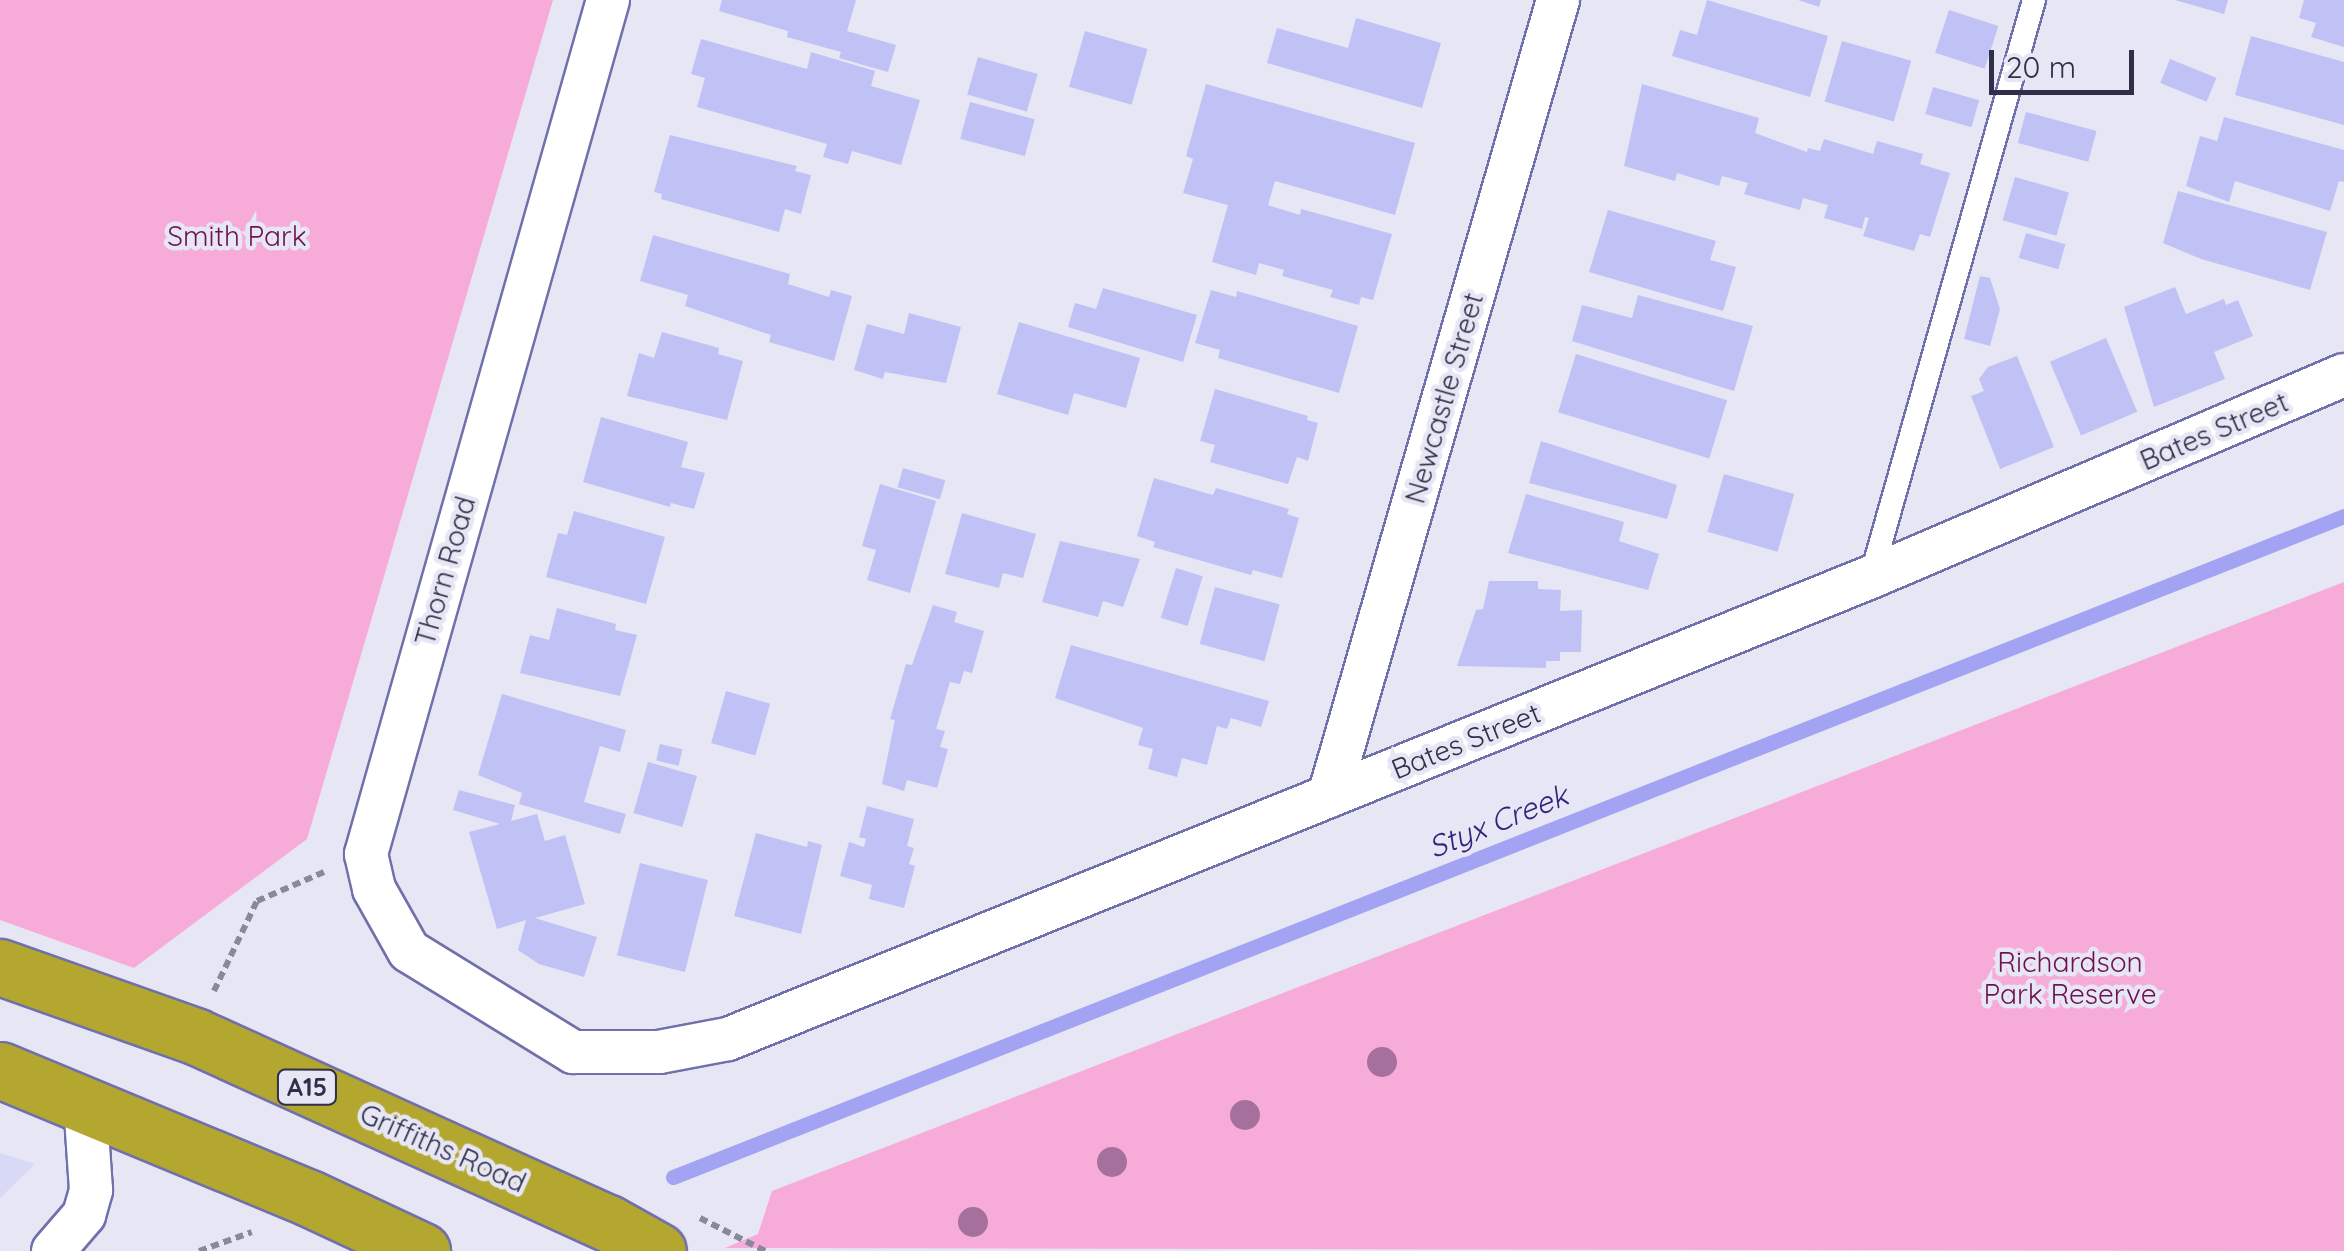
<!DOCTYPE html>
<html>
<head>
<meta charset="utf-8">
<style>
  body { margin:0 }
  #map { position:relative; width:2344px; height:1251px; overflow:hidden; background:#e6e6f4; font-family:Quicksand,sans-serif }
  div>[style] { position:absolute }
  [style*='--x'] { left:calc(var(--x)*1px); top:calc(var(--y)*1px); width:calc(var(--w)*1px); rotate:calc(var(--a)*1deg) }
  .built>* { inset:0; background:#d7d9f6 }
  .green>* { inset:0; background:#f7abd8 }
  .stream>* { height:15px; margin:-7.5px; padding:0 7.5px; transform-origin:7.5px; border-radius:7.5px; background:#a3a3f3 }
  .building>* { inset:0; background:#c0c2f5; transform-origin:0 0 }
  .path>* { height:6px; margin-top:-3px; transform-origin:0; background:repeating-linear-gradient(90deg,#89899d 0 8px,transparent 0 13px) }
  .roads { filter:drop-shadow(2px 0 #7070ab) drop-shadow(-2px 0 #7070ab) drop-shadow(0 2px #7070ab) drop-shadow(0 -2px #7070ab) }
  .lane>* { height:22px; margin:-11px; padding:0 11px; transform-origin:11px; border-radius:11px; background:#fff }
  .street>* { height:42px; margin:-21px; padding:0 21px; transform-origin:21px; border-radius:21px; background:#fff }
  .highway>* { height:55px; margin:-27.5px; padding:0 27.5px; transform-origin:27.5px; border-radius:27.5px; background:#b4a72f }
  .trees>* { width:30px; height:30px; margin:-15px; border-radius:50%; background:#a5719c }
  span { translate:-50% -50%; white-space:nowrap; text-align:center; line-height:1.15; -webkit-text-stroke:9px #e6e6f4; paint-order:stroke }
  .shield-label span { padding:2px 8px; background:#e6e6f4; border:2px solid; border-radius:8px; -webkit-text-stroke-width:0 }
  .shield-label { font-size:25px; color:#2f2f49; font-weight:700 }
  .park-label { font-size:28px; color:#6f1154 }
  .street-label { font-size:28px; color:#2f2f49 }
  .water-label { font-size:30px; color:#31227c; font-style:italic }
  .scale { position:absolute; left:1989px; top:50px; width:145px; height:45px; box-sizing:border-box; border:5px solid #2f2f49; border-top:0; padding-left:12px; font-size:30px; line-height:35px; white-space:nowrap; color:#2f2f49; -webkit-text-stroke:8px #e6e6f4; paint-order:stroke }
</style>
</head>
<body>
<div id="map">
  <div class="built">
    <i style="clip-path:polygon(0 1153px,35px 1164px,0 1198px)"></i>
  </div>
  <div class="green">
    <i style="clip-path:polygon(0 0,553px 0,307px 839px,134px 968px,0 920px)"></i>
    <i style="clip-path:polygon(2344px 582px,2344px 1251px,725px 1248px,758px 1234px,772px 1191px)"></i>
  </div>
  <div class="stream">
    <i style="--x:673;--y:1177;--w:1797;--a:-21.58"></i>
  </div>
  <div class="building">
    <i style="clip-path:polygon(722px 0,856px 0,847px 31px,896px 45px,888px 72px,839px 58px,841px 52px,787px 37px,788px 31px,719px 11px)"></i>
    <i style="clip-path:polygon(1707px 0,1828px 36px,1810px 97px,1672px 56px,1680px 30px,1697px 35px)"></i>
    <i style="clip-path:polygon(1798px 0,1821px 0,1819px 7px)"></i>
    <i style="clip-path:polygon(2175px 0,2228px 0,2224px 14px)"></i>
    <i style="clip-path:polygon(2304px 0,2344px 0,2344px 47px,2311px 37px,2316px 23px,2299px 18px)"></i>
    <i style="left:1949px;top:10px;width:52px;height:45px;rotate:18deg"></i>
    <i style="clip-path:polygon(1356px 18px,1441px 43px,1422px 108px,1267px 63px,1277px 28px,1348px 48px)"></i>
    <i style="left:1085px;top:31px;width:65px;height:58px;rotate:16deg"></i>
    <i style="clip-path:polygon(2251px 36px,2344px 62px,2344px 125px,2235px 95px)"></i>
    <i style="clip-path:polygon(701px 39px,807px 69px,811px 52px,875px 71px,871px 86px,920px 100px,901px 165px,852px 151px,848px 164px,823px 157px,827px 144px,697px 107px,705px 78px,691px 74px)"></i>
    <i style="left:1842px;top:41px;width:72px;height:63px;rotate:16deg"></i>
    <i style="left:978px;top:57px;width:62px;height:39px;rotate:16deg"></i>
    <i style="left:2170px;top:59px;width:50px;height:26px;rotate:22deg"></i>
    <i style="clip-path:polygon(1206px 84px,1415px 143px,1395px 215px,1275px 181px,1268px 205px,1300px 215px,1301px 209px,1392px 234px,1373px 300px,1361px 297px,1359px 305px,1330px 297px,1333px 290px,1282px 276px,1284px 270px,1259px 263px,1256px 275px,1212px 262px,1228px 205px,1183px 193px,1193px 159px,1186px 156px)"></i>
    <i style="clip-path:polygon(1642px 84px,1759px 118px,1755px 133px,1807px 152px,1808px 148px,1820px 151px,1824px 139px,1873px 154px,1877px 141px,1923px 154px,1920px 164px,1950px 173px,1930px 237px,1920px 234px,1914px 251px,1863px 236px,1869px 218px,1865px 217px,1862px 229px,1824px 218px,1828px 205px,1803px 198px,1800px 210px,1744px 194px,1748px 183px,1722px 176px,1719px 186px,1677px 173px,1675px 181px,1624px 166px)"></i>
    <i style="left:1933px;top:87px;width:48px;height:28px;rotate:16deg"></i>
    <i style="left:970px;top:102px;width:67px;height:38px;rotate:15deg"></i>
    <i style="left:2026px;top:112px;width:73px;height:32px;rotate:15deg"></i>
    <i style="clip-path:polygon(2224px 117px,2344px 150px,2344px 182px,2339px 181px,2330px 211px,2235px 181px,2229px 202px,2186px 186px,2200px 136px,2217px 141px)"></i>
    <i style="clip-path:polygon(670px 135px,797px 166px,795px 171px,811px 175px,801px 214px,785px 209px,779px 232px,661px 199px,662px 194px,654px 192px)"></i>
    <i style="left:2015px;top:177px;width:56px;height:45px;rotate:16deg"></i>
    <i style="clip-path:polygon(2178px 191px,2327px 232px,2310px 290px,2201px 259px,2163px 243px)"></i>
    <i style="clip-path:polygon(1608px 210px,1716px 241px,1710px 260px,1736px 267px,1723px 311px,1589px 272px)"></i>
    <i style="left:2026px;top:233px;width:41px;height:26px;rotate:16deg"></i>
    <i style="clip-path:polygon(653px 235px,790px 274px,788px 284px,829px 297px,831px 290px,852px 296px,834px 361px,769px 342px,771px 335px,685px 306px,688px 295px,640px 281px)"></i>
    <i style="clip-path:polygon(1980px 276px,1990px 278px,2000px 309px,1990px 346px,1964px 339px)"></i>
    <i style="clip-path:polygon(2175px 287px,2186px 314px,2224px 299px,2226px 305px,2238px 300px,2253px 336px,2214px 352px,2225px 379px,2154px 407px,2124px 307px)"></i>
    <i style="clip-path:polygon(1103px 288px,1197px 315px,1183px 362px,1068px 327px,1075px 303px,1096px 309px)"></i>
    <i style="clip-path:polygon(1211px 290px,1236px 297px,1237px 291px,1358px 326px,1339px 393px,1218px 358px,1220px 350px,1195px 343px)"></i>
    <i style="clip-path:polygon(1638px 295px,1753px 326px,1734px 391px,1572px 341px,1582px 305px,1632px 318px)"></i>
    <i style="clip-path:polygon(909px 313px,961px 327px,946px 383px,885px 372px,883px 379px,854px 370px,867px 324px,904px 334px)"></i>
    <i style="clip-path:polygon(1019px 322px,1140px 358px,1126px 408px,1074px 393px,1068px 415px,997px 394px)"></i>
    <i style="clip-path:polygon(662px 332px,719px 348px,718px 354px,743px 361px,727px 420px,627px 396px,639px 353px,654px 358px)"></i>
    <i style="left:2106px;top:338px;width:80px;height:61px;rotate:67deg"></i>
    <i style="left:1576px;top:354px;width:158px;height:61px;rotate:17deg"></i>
    <i style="clip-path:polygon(2017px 356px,2054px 447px,2000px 469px,1971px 396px,1984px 391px,1979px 379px,1988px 367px)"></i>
    <i style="clip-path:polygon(1215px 389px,1308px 416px,1307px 420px,1318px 423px,1308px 461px,1297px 457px,1288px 484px,1210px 462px,1215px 445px,1200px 441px)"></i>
    <i style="clip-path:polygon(601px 417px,688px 442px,681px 467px,705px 473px,694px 509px,671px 503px,670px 507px,583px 482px)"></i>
    <i style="clip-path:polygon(1541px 441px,1677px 485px,1667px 519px,1529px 483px)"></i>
    <i style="left:903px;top:468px;width:44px;height:20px;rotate:16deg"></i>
    <i style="left:1724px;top:474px;width:73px;height:60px;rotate:16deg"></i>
    <i style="clip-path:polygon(1154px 478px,1213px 495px,1216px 488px,1289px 509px,1287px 514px,1299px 518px,1282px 578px,1253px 570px,1251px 575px,1153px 547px,1155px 542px,1137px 536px)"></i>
    <i style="clip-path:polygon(880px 484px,936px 501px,910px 593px,867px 580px,876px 550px,862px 546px)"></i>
    <i style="clip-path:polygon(1526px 494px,1624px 522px,1619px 541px,1659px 554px,1648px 590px,1508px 553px)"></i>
    <i style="clip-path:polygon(574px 511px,665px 537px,646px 604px,546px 577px,558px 533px,567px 535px)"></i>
    <i style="clip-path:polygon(962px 513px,1036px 534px,1023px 578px,1003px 573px,999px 588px,945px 574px)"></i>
    <i style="clip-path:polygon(1060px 541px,1140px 559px,1123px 607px,1103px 601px,1098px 617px,1042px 602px)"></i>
    <i style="left:1176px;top:568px;width:28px;height:52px;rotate:17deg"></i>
    <i style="clip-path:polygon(1489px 581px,1538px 581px,1538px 589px,1561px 590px,1560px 611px,1582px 610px,1581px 652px,1560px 652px,1560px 661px,1546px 661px,1546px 668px,1457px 666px,1476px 610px,1483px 609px)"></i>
    <i style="left:1215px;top:587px;width:67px;height:59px;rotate:15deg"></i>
    <i style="clip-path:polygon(933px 605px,957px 612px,954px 622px,984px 631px,972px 673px,964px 671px,960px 684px,950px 682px,936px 729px,945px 731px,940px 747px,948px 749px,937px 788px,907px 780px,904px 791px,882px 784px,895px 720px,890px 719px,906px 664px,912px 665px)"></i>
    <i style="clip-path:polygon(557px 608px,616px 624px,615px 630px,637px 635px,620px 696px,520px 673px,530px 635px,549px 640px)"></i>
    <i style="clip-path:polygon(1071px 645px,1269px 701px,1261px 727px,1231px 718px,1227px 729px,1217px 726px,1207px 765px,1182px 758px,1177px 777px,1148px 769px,1153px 749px,1138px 745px,1143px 728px,1055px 698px)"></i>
    <i style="left:726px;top:691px;width:46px;height:54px;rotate:16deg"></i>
    <i style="clip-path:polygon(502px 694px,626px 730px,620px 752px,600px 746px,584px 802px,626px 814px,620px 834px,519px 804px,522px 793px,478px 775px)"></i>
    <i style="left:660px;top:744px;width:23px;height:17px;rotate:13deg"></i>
    <i style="left:648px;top:762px;width:51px;height:53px;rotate:16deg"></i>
    <i style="clip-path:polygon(459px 790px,515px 805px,511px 821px,537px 814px,545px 841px,565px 835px,585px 904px,535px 918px,597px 937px,584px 977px,539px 964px,518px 950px,526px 920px,497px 929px,469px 832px,500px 824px,453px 810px)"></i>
    <i style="clip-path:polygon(867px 806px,914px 819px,907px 846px,914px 848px,909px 864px,915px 866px,904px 908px,869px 899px,872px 885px,840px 876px,849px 842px,864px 847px,866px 839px,859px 837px)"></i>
    <i style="clip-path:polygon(756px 833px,807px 847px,808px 841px,822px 845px,801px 934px,734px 916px)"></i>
    <i style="left:640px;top:863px;width:70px;height:95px;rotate:14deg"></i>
  </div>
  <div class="path">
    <i style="--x:214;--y:991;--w:100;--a:-64.5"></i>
    <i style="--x:257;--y:901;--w:73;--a:-23.4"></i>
    <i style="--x:700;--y:1218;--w:73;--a:26.9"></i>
    <i style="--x:199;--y:1251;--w:56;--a:-19.7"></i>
  </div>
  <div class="roads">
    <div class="lane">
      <i style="--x:1871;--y:577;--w:600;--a:-74.23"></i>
    </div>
    <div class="street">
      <i style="--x:608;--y:0;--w:888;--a:105.82"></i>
      <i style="--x:366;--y:854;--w:36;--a:77"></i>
      <i style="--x:374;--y:889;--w:71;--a:60.6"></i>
      <i style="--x:409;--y:951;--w:193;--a:31.6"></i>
      <i style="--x:573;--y:1052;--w:86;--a:0"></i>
      <i style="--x:659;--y:1052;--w:70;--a:-10.7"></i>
      <i style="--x:728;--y:1039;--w:1233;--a:-22.01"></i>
      <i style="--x:1871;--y:577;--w:514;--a:-23.13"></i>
      <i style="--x:1329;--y:796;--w:828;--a:-73.95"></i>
      <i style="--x:53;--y:1251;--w:48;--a:-49.3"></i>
      <i style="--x:84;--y:1215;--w:26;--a:-74"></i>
      <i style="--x:91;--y:1190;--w:87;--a:-93.9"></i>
    </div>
    <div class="highway">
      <i style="--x:0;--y:967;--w:207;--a:19.5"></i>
      <i style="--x:195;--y:1036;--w:453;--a:24.4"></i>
      <i style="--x:608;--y:1223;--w:57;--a:29.2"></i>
      <i style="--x:0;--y:1070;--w:334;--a:22.5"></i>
      <i style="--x:309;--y:1198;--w:125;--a:25.1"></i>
    </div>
  </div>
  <div class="trees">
    <i style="left:1382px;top:1062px"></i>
    <i style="left:1245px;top:1115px"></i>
    <i style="left:1112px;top:1162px"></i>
    <i style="left:973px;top:1222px"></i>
  </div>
  <div class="shield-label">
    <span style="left:307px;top:1087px">A15</span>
  </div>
  <div class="park-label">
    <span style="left:237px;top:236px">Smith Park</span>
    <span style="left:2070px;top:978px">Richardson<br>Park Reserve</span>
  </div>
  <div class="street-label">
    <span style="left:1444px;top:398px;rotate:-74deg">Newcastle Street</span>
    <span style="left:2214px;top:431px;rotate:-23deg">Bates Street</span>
    <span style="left:445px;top:571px;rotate:-74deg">Thorn Road</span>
    <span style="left:1466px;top:741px;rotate:-22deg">Bates Street</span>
    <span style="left:443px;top:1148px;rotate:24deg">Griffiths Road</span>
  </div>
  <div class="water-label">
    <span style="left:1498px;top:821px;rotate:-22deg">Styx Creek</span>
  </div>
  <div class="scale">20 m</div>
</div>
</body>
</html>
